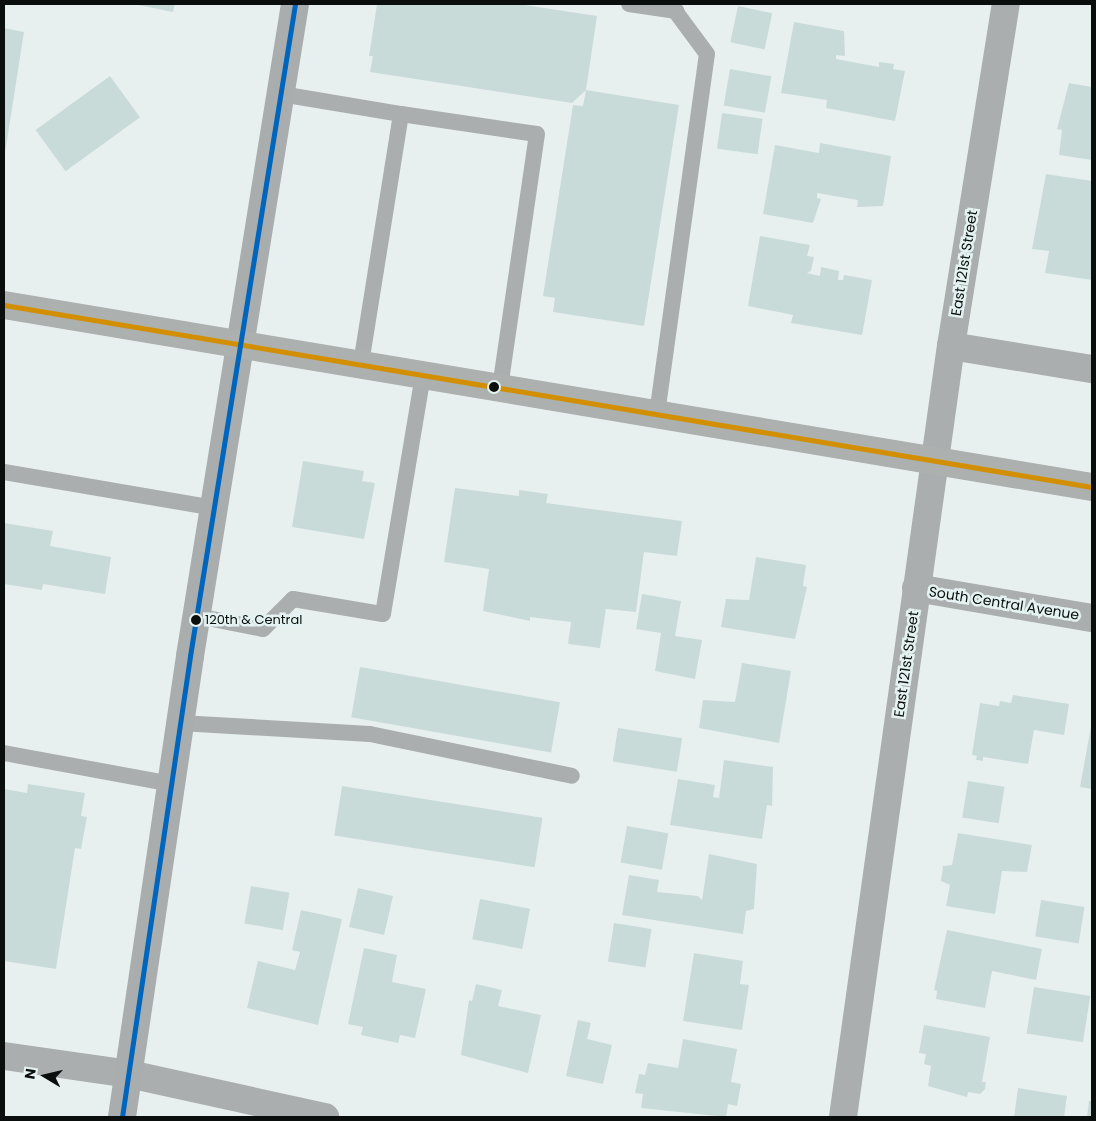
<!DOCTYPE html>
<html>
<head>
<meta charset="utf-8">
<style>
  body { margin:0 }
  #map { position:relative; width:1096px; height:1121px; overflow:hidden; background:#e8f0ef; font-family:Poppins,sans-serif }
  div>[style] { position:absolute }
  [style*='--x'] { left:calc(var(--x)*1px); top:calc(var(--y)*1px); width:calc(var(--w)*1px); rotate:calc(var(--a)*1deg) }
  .building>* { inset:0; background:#c9dbd9; transform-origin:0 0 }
  .lane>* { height:16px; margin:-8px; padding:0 8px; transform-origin:8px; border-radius:8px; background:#abaeae }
  .street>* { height:28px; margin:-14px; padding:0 14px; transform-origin:14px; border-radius:14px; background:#abaeae }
  .secondary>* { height:28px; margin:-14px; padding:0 14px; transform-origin:14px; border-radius:14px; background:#a9adad }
  .primary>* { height:28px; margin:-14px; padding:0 14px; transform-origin:14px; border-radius:14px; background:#acb0af }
  .bus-1>* { height:5px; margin:-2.5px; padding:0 2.5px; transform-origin:2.5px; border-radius:2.5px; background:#d38f02 }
  .bus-2>* { height:5px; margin:-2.5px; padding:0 2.5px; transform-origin:2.5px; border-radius:2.5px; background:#0065bd }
  .dots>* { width:14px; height:14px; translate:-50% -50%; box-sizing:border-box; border:2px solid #e4f3f2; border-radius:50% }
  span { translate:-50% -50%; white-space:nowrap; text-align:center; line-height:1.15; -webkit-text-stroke:5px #e4f3f2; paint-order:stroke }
  .bus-label { font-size:13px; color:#0a0f0e }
  .left { translate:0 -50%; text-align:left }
  .street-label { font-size:14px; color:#0a0f0e }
  .frame { position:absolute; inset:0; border:5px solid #0a0f0e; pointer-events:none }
  .north { position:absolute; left:20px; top:1051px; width:50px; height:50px; -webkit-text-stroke:4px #e4f3f2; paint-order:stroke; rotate:279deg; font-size:14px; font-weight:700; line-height:20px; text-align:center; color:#0a0f0e }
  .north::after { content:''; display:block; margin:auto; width:18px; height:22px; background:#0a0f0e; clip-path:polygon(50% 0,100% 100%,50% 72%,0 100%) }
</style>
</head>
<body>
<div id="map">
  <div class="building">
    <i style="clip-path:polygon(133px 4px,175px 4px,173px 12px)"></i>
    <i style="clip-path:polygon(377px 4px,518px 4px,597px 16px,586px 90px,572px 103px,370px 72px,373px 56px,369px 56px)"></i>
    <i style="left:738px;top:6px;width:35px;height:37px;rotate:12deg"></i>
    <i style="clip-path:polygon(794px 22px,844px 31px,845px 56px,836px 55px,836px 59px,879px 67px,879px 62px,894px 64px,893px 69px,905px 71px,895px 121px,826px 108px,827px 100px,781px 93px)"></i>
    <i style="clip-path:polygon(4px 28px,24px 32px,5px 153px,4px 153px)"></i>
    <i style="left:730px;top:69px;width:42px;height:37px;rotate:10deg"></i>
    <i style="left:110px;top:76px;width:51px;height:92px;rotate:54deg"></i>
    <i style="clip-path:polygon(1069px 83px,1092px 87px,1092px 160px,1059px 155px,1062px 130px,1057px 129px)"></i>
    <i style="clip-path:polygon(586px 90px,679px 105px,644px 326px,553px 312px,555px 298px,543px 296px,573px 105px,583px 106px)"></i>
    <i style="left:722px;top:113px;width:41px;height:36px;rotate:8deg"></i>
    <i style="clip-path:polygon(820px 143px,891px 156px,883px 206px,857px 207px,858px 200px,817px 193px,817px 198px,821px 199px,813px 223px,763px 214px,775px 145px,819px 153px)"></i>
    <i style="clip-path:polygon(1046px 174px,1092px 181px,1092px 280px,1045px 273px,1049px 251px,1032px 249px)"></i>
    <i style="clip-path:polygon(760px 236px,810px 245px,807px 256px,814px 257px,811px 271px,807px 273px,820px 276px,821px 267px,839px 271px,838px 280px,843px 280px,844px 275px,872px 280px,862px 335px,791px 323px,793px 315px,748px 306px)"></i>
    <i style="clip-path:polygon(303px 461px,364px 471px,362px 481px,375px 483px,364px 539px,292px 527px)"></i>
    <i style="clip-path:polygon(455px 488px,519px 496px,519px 490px,548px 494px,546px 503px,682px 521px,677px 556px,644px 552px,636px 612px,606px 609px,600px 648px,568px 644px,571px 622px,530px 617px,530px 621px,483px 611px,489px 569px,444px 562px)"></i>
    <i style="clip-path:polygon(4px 523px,53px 531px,50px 546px,111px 557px,105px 594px,43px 584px,42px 590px,4px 584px)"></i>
    <i style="clip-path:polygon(756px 557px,806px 565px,803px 586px,807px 587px,795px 639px,721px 627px,726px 599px,749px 600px)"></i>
    <i style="clip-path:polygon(642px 594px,681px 601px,675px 636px,702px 640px,695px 679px,655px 671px,661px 633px,636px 629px)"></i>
    <i style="clip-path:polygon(742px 663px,791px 671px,779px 743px,699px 728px,703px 700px,735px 702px)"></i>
    <i style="left:360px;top:667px;width:203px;height:51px;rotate:10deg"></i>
    <i style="clip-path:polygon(1013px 695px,1069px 704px,1064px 735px,1034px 730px,1028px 764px,983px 757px,983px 761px,976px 760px,977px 756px,972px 755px,980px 703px,999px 706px,1000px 701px,1011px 703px)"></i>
    <i style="clip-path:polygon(1092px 721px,1092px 789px,1080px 787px)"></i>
    <i style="left:618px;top:728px;width:65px;height:34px;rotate:9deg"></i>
    <i style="clip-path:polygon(724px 760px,773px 767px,772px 806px,767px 805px,762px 839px,670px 825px,678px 779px,715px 785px,713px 797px,719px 798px)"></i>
    <i style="left:968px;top:781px;width:37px;height:37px;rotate:9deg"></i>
    <i style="clip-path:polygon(28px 784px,85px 793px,81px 816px,87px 817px,81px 849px,75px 848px,56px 969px,4px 961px,4px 789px,27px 793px)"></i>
    <i style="left:342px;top:786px;width:203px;height:50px;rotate:9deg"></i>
    <i style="left:627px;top:826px;width:42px;height:37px;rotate:10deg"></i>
    <i style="clip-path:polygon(958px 833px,1032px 845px,1027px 872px,1002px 871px,995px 914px,946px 906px,950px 885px,941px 881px,943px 866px,952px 865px)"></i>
    <i style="clip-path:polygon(709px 854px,757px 864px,754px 909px,746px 911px,743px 934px,622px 915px,629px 875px,659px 880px,657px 892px,698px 896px,702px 900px)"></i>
    <i style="left:251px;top:886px;width:39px;height:38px;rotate:10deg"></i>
    <i style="left:358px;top:888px;width:36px;height:40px;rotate:13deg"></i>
    <i style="left:480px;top:899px;width:51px;height:41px;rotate:11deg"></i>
    <i style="left:1041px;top:900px;width:44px;height:37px;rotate:9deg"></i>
    <i style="clip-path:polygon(301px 910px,342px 919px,318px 1025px,247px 1008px,258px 961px,295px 970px,300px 952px,292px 950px)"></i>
    <i style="left:614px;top:923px;width:38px;height:39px;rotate:9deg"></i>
    <i style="clip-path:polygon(947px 930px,1042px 949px,1036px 980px,992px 971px,985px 1008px,936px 999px,937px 991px,934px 990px)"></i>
    <i style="clip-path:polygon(364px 948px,397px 955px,392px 982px,426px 989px,415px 1038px,400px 1035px,398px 1043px,361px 1035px,363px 1027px,348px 1024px)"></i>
    <i style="clip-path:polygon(694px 953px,743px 961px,740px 984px,749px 985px,742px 1030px,683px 1021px)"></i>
    <i style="clip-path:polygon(476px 984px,502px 990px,498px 1006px,541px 1015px,528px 1073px,461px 1055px,469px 1000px,472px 1001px)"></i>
    <i style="left:1034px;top:987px;width:57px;height:47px;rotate:9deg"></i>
    <i style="clip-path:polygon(578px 1020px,591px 1023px,587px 1039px,612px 1045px,603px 1084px,566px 1076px)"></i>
    <i style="clip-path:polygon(924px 1025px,990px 1037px,982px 1082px,986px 1082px,985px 1089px,980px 1094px,968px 1092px,967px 1097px,928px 1086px,931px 1066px,924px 1064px,926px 1054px,919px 1053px)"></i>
    <i style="clip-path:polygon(683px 1039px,737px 1049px,731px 1082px,741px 1084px,737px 1106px,728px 1104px,726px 1117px,641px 1108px,643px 1094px,635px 1093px,639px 1074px,645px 1075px,648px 1063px,678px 1068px)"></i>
    <i style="clip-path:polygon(1018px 1088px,1067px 1096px,1064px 1117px,1014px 1117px)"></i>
    <i style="clip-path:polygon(1089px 1101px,1092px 1101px,1092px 1117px,1087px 1117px)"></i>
  </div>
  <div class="lane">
    <i style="--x:629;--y:4;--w:48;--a:8.5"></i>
    <i style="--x:281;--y:94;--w:122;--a:9.5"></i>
    <i style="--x:401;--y:114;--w:253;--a:99.1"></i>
    <i style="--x:401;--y:114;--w:137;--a:8.4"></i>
    <i style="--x:537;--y:134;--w:256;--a:98.3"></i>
    <i style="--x:657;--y:414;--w:363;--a:-82.1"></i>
    <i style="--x:707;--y:54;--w:62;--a:-126.5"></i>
    <i style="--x:4;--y:472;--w:213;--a:9.7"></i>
    <i style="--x:197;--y:616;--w:67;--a:11.1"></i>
    <i style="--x:263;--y:629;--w:42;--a:-45"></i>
    <i style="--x:293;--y:599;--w:91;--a:9.5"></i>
    <i style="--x:383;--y:614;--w:243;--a:-80.5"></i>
    <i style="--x:180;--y:723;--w:190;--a:3.3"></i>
    <i style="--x:370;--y:734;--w:206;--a:11.7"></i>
    <i style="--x:4;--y:753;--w:170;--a:10.5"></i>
  </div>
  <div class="street">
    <i style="--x:951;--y:346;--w:143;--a:9.3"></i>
    <i style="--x:916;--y:588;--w:179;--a:9.7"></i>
    <i style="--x:4;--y:1056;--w:126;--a:8.2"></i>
    <i style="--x:129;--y:1074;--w:201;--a:12.4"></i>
    <i style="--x:843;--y:1117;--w:779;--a:-82.03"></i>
    <i style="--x:951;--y:346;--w:346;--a:-80.9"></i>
  </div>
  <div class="secondary">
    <i style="--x:122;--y:1117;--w:466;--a:-81.6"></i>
    <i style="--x:190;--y:656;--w:660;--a:-80.85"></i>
  </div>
  <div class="primary">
    <i style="--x:4;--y:305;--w:1103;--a:9.5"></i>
  </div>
  <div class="bus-1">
    <i style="--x:4;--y:305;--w:1103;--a:9.5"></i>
  </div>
  <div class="bus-2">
    <i style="--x:122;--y:1117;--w:466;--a:-81.6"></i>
    <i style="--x:190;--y:656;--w:660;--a:-80.85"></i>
  </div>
  <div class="dots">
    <i style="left:494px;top:387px;background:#0a0f0e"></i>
    <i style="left:196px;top:620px;background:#0a0f0e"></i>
  </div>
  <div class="bus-label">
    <span class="left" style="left:205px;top:620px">120th &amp; Central</span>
  </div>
  <div class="street-label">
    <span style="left:964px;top:263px;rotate:-81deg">East 121st Street</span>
    <span style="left:1004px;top:603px;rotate:9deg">South Central Avenue</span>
    <span style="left:906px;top:664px;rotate:-82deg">East 121st Street</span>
  </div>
  <div class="frame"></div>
  <div class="north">N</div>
</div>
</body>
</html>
